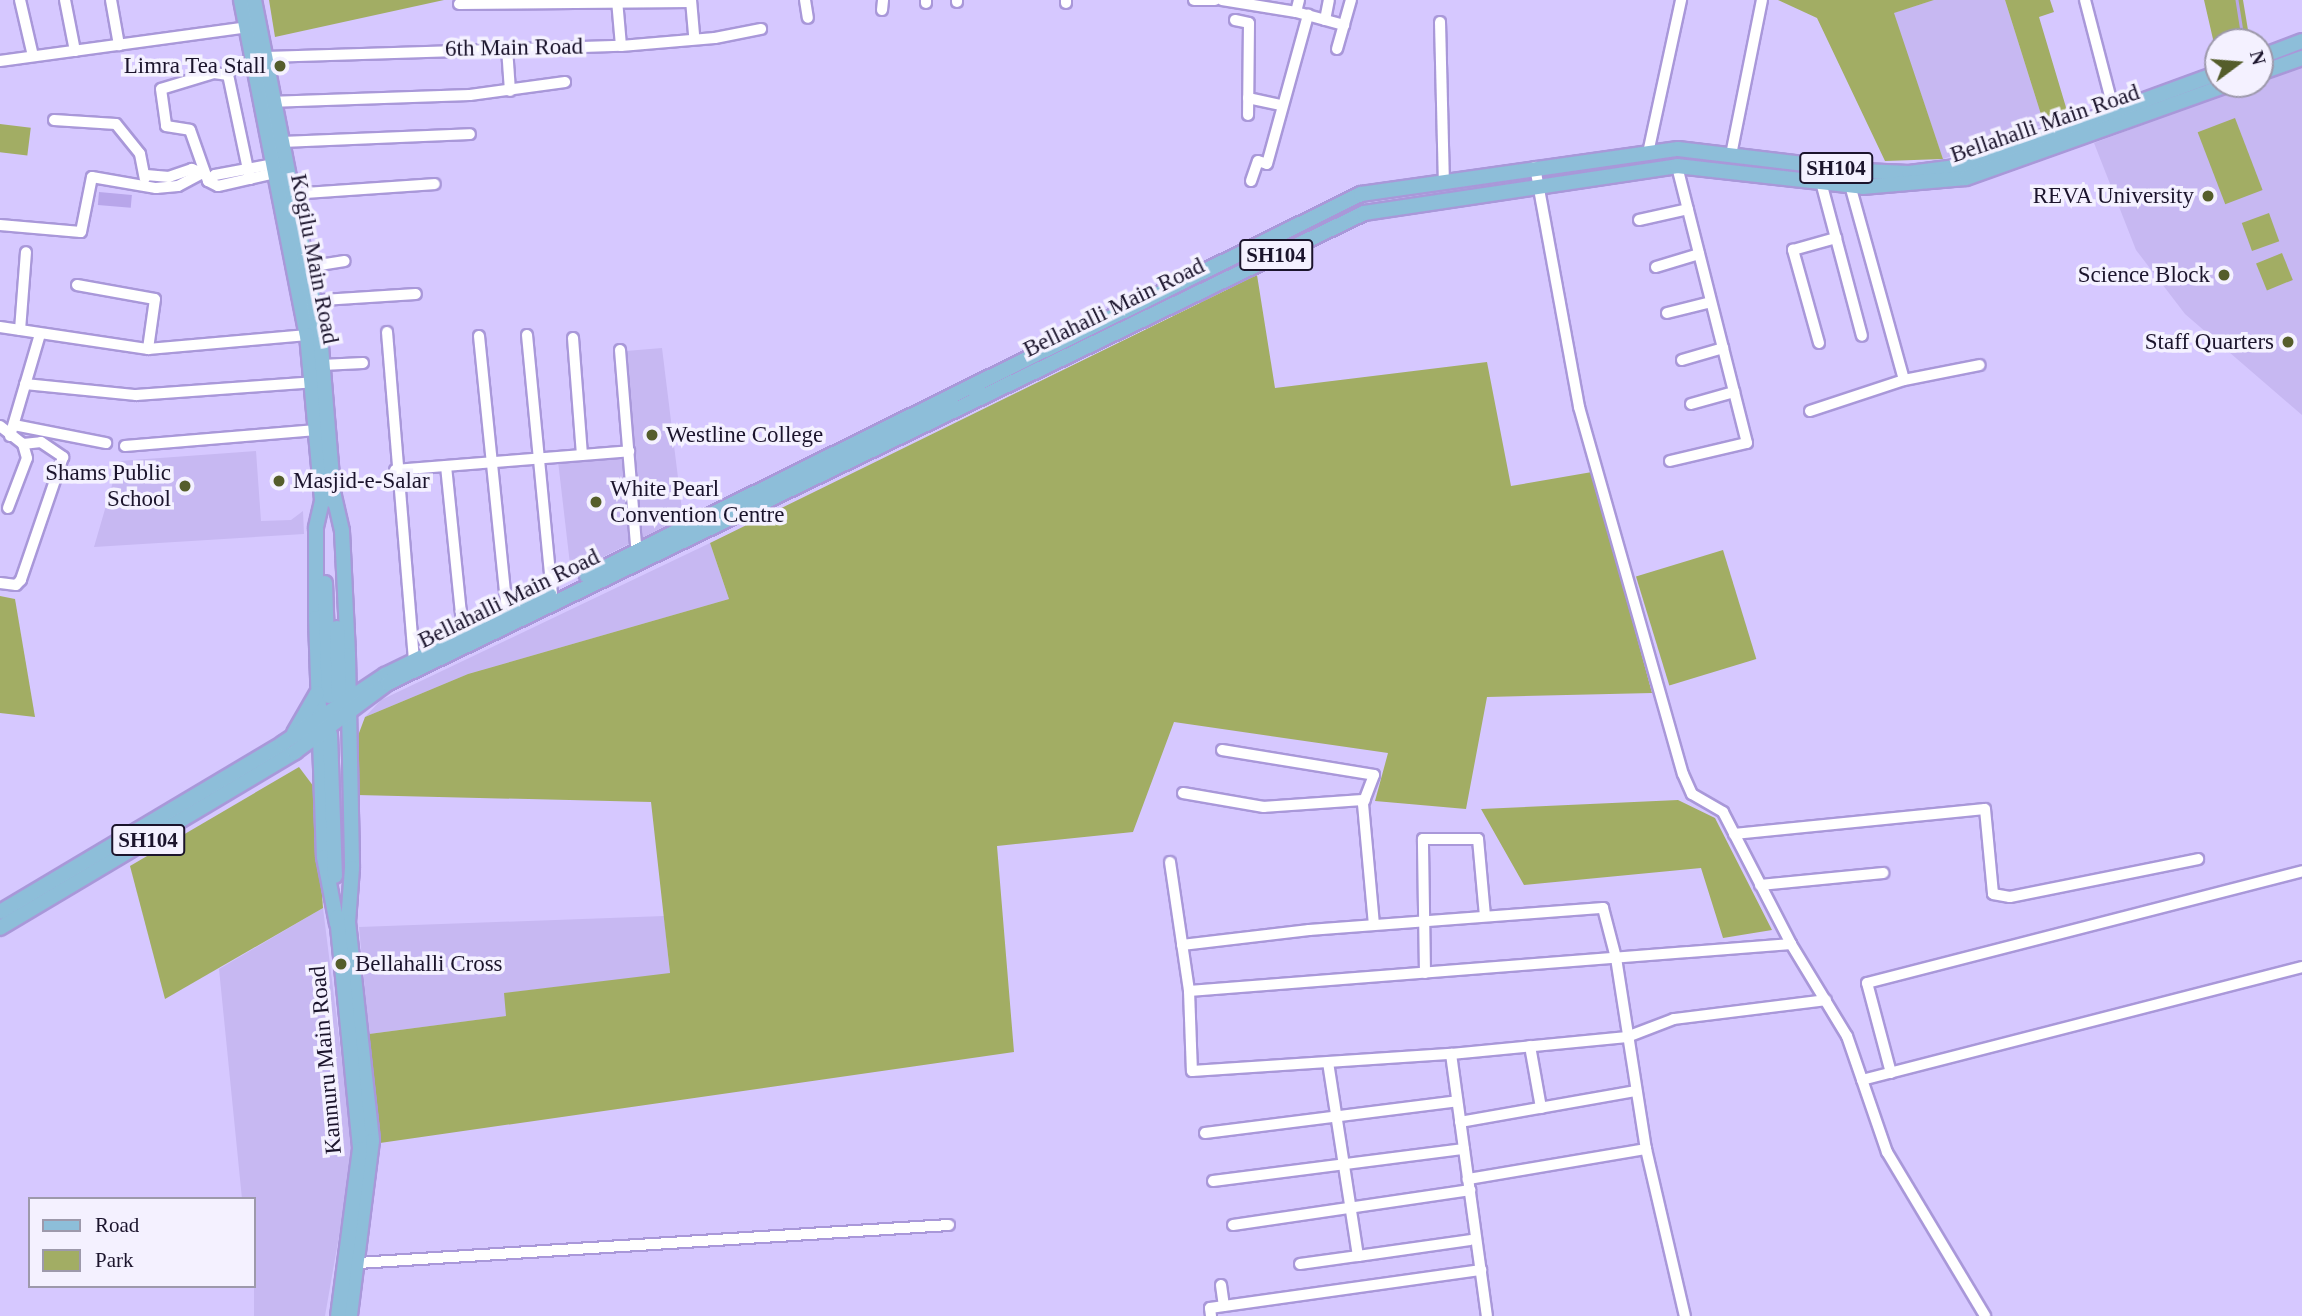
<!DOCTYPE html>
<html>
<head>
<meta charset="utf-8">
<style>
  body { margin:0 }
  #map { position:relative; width:2302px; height:1316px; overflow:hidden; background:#d6c8ff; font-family:"Times New Roman",serif }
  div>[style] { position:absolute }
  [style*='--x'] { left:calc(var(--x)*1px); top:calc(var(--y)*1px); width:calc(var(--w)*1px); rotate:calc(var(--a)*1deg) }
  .built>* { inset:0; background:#c7b8f2 }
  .green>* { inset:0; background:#a2ad64; transform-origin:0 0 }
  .water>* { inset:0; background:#b8a6ea; transform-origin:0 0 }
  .stream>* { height:2.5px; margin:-1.25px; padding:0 1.25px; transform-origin:1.25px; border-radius:1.25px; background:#b8a6ea }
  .roads { filter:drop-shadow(2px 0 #a998d9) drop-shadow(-2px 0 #a998d9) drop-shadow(0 2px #a998d9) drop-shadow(0 -2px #a998d9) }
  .minor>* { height:10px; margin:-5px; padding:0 5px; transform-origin:5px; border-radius:5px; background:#fff }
  .major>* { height:14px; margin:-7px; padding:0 7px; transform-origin:7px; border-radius:7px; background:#8dbed9 }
  .dots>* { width:19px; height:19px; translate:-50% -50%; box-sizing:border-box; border:4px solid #f4f1ff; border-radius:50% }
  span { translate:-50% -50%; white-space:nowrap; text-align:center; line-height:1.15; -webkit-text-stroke:7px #f4f1ff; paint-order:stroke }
  .shield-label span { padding:2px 5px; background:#f4f1ff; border:2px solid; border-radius:5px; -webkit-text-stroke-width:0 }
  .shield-label { font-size:21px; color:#1b142c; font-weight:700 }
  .street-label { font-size:23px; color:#1b142c }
  .poi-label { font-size:23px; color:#1b142c }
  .right { translate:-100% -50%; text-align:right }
  .left { translate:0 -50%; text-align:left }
  .legend { position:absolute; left:28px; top:1197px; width:228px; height:91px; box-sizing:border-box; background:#f4f1ff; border:2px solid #9d99ab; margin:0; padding:9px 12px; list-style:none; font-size:21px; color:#1b142c }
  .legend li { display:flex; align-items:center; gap:14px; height:35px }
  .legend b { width:35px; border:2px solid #9d99ab }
  .north { position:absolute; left:2204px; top:28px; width:70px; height:70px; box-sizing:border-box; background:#f4f1ff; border:2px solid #9d99ab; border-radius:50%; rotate:74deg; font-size:19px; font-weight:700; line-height:28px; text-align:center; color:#1b142c }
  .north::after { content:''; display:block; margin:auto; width:24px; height:32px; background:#555d2b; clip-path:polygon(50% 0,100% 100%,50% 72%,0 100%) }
</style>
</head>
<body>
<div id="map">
  <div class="built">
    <i style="clip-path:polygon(1934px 0,2005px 0,2044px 124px,1943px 159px,1893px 13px)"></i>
    <i style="clip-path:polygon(2302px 65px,2302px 415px,2185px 314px,2136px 250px,2094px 143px)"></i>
    <i style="clip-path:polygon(662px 348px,683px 518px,638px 540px,626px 351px)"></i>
    <i style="clip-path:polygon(256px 451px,261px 521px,291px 520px,303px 511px,304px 534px,94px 547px,119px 461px)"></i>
    <i style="clip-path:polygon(625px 455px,631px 543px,571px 573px,558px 461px)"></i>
    <i style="clip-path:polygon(710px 543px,729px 599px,468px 674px,365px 717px,381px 700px)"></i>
    <i style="clip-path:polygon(323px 908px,352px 1141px,345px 1202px,325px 1316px,254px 1316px,254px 1199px,242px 1199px,219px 969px)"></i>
    <i style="clip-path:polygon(664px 916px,670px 974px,505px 993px,507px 1016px,369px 1034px,359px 927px)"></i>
  </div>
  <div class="green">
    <i style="clip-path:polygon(269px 0,444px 0,275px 37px)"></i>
    <i style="clip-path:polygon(1778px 0,1934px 0,1894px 13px,1943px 159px,1885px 161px,1817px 18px)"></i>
    <i style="clip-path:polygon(2005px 0,2050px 0,2054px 12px,2039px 17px,2068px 114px,2044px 124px)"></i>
    <i style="clip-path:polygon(2204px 0,2243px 0,2250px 42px,2218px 42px,2218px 61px)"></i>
    <i style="left:2235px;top:118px;width:77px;height:40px;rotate:69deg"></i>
    <i style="left:0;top:124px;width:31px;height:28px;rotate:7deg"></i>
    <i style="left:2269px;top:213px;width:30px;height:29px;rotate:70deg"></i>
    <i style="left:2282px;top:253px;width:29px;height:28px;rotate:68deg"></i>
    <i style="clip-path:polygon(1257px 275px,1275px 388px,1487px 362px,1511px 486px,1592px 472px,1652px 693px,1487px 697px,1466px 809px,1375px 801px,1388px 753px,1174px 722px,1133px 832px,997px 846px,1014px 1052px,380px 1143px,369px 1034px,506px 1016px,504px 993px,670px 973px,651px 802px,357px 795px,356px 741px,365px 717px,468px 674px,729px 599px,710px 543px)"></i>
    <i style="left:1723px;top:550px;width:114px;height:91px;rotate:73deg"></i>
    <i style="clip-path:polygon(0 596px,15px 599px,35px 717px,0 713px)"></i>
    <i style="clip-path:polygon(299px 767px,314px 787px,323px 908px,165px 999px,130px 866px)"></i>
    <i style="clip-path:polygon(1678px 800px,1715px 818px,1772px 930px,1723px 938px,1701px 868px,1524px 885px,1481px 809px)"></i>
  </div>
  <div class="water">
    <i style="left:99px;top:192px;width:33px;height:13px;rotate:5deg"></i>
  </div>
  <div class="stream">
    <i style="--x:2237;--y:0;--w:38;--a:81"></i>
  </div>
  <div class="roads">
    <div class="minor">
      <i style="--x:20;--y:0;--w:57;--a:76.9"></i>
      <i style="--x:65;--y:0;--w:52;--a:78.9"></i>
      <i style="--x:111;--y:0;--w:46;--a:79.9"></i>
      <i style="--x:617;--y:0;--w:46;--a:85"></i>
      <i style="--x:691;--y:0;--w:38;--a:85"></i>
      <i style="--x:805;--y:0;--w:18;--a:81"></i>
      <i style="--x:1194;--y:0;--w:21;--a:0"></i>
      <i style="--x:1222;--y:0;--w:75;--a:9.2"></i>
      <i style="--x:1299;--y:0;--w:12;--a:104"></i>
      <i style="--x:1296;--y:12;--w:50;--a:15.2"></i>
      <i style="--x:2085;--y:0;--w:115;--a:75.4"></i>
      <i style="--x:957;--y:2;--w:2;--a:-90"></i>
      <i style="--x:926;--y:3;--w:3;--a:-90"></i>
      <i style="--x:1066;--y:3;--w:3;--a:-90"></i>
      <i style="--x:459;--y:4;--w:232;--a:-0.5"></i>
      <i style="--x:882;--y:10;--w:10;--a:-84"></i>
      <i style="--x:1235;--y:20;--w:14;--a:12"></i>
      <i style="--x:1249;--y:23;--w:92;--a:90.6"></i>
      <i style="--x:1325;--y:20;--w:20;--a:-79"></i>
      <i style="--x:1440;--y:22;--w:159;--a:88.6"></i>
      <i style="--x:507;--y:48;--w:43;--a:86"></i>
      <i style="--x:1337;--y:49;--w:51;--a:-74.1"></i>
      <i style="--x:266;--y:57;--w:355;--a:-1.8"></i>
      <i style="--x:621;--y:46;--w:94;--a:-4.9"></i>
      <i style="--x:715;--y:38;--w:47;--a:-11.1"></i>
      <i style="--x:0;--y:61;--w:249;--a:-7.8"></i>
      <i style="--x:1248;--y:98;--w:35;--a:12"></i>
      <i style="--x:268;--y:102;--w:202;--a:-2"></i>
      <i style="--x:470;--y:95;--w:96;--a:-7.8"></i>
      <i style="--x:54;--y:120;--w:62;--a:3.7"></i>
      <i style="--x:116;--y:124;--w:38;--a:51"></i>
      <i style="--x:140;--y:154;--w:25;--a:79"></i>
      <i style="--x:282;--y:142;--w:188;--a:-2.4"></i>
      <i style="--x:1648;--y:153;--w:157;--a:-77.8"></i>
      <i style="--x:1731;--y:155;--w:158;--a:-78.7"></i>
      <i style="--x:1535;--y:167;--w:244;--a:79.6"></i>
      <i style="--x:1579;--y:407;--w:381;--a:74.2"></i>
      <i style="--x:1683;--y:774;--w:22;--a:66"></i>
      <i style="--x:1692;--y:794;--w:36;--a:30"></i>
      <i style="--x:1723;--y:812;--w:148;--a:62.7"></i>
      <i style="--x:1791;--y:944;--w:108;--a:58.7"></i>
      <i style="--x:1847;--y:1036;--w:123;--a:71"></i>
      <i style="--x:1887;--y:1152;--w:191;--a:59.1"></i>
      <i style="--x:250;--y:179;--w:106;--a:-101.9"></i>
      <i style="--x:228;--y:75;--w:14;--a:-172"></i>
      <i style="--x:214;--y:73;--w:55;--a:163.2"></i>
      <i style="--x:161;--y:89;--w:37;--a:82"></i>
      <i style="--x:166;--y:126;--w:24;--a:9"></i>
      <i style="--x:190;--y:130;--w:54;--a:70.6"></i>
      <i style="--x:208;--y:181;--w:11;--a:27"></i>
      <i style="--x:218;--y:186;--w:58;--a:-12.8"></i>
      <i style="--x:208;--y:181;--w:9;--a:-41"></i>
      <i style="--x:215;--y:175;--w:59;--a:-10.7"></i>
      <i style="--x:1251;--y:181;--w:21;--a:-71"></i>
      <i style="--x:1258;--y:161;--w:9;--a:18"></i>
      <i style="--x:1267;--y:164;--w:155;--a:-74.6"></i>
      <i style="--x:1821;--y:182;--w:159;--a:75.1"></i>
      <i style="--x:1850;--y:185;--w:202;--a:74.5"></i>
      <i style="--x:1904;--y:380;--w:77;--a:-11.2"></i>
      <i style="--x:292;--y:194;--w:143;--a:-4"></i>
      <i style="--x:1639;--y:220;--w:50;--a:-12.7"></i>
      <i style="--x:0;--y:225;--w:81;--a:4.9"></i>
      <i style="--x:81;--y:232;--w:56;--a:-78.7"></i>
      <i style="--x:92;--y:177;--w:65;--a:9.8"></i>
      <i style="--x:156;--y:188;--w:22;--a:-5"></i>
      <i style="--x:178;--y:186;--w:27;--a:-28"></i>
      <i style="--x:202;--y:173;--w:11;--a:-158"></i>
      <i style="--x:192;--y:169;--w:24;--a:161"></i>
      <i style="--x:169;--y:177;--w:23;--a:-175"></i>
      <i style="--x:307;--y:267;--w:38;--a:-9"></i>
      <i style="--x:1656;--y:267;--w:45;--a:-16.8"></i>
      <i style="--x:77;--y:285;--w:79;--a:10.2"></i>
      <i style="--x:155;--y:299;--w:50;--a:98"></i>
      <i style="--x:307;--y:301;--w:109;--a:-3.7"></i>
      <i style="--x:1667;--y:313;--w:45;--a:-14"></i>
      <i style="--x:0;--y:327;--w:150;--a:8.5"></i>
      <i style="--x:148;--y:349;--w:160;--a:-5"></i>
      <i style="--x:20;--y:330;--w:78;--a:-85.6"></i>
      <i style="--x:387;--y:332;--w:328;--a:85.3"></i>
      <i style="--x:527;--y:335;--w:260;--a:84.5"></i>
      <i style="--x:479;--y:336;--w:278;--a:84.2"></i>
      <i style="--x:573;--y:338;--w:117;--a:85.6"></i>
      <i style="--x:1819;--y:343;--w:97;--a:-105.6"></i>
      <i style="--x:1793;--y:250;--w:45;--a:-15.6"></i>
      <i style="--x:620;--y:350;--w:208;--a:85.3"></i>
      <i style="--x:1682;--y:360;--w:43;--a:-16.3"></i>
      <i style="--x:322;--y:365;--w:41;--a:-2.8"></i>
      <i style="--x:25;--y:384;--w:112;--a:5.7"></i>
      <i style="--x:136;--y:395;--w:181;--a:-4.1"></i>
      <i style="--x:1691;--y:404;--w:45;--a:-15.6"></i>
      <i style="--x:1810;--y:411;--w:99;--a:-18.3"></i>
      <i style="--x:14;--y:425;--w:94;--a:11.1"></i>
      <i style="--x:0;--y:426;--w:29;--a:38"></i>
      <i style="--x:23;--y:444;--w:18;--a:-6"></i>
      <i style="--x:41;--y:442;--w:27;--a:34"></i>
      <i style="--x:63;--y:457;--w:130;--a:108.9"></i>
      <i style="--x:21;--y:580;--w:7;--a:135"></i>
      <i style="--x:16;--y:585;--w:16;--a:-173"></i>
      <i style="--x:10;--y:436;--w:106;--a:-73.6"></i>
      <i style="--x:125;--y:446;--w:192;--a:-4.8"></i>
      <i style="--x:1670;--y:461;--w:79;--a:-13.2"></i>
      <i style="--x:1747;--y:443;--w:286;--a:-104.2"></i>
      <i style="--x:446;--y:466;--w:169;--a:84.2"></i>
      <i style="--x:395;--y:470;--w:235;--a:-4.6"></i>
      <i style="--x:8;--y:508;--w:53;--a:-69.2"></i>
      <i style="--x:27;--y:458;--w:15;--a:-106"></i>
      <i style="--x:1222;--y:750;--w:154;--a:9.3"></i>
      <i style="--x:1374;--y:775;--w:31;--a:111"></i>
      <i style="--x:1363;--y:804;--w:121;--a:84.8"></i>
      <i style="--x:1183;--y:793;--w:82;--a:9.8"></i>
      <i style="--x:1264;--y:807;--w:101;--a:-4"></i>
      <i style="--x:1734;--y:834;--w:252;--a:-5.7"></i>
      <i style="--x:1985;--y:809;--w:85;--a:84.6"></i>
      <i style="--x:1993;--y:894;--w:17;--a:10"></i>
      <i style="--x:2010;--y:897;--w:192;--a:-11.4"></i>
      <i style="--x:1170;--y:862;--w:130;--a:81.6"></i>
      <i style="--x:1189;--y:991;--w:604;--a:-4.46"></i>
      <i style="--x:1760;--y:885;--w:124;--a:-5.6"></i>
      <i style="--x:1182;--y:945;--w:128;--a:-6.7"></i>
      <i style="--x:1309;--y:930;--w:295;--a:-4.3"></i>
      <i style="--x:1603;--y:908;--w:52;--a:75.4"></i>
      <i style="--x:1616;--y:958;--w:193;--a:81.1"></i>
      <i style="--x:1646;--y:1149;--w:181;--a:170.4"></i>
      <i style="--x:1425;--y:973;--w:134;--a:-90.9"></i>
      <i style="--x:1423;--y:839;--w:55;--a:0"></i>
      <i style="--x:1478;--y:839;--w:77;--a:84.8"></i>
      <i style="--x:1189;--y:991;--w:80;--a:87.9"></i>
      <i style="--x:1192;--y:1071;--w:260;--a:-3.8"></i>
      <i style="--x:1451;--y:1054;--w:177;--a:-5.5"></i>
      <i style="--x:1627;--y:1037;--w:50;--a:-21"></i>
      <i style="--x:1674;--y:1019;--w:153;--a:-7.1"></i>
      <i style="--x:1530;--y:1046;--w:63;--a:79.9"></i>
      <i style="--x:1451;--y:1054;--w:264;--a:82.2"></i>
      <i style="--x:1891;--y:1073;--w:93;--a:-104.9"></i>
      <i style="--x:1867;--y:983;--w:449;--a:-14.4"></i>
      <i style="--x:1862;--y:1080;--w:454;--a:-14.4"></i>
      <i style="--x:1460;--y:1122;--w:179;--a:-10"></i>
      <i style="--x:1205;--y:1133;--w:254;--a:-7.2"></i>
      <i style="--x:1646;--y:1149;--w:171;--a:76.9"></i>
      <i style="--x:1213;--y:1181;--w:253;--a:-7.3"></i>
      <i style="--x:1233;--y:1225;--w:240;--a:-8.4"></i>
      <i style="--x:1358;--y:1256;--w:113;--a:-8.1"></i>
      <i style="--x:358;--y:1263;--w:592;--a:-3.68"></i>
      <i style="--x:1300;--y:1264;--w:59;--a:-7.9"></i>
      <i style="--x:1358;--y:1256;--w:196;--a:-98.8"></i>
      <i style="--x:1221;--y:1285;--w:21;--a:82"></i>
      <i style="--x:1211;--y:1316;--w:8;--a:-97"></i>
      <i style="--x:1210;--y:1308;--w:274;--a:-8"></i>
    </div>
    <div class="major">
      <i style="--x:241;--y:0;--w:341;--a:78.9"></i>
      <i style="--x:307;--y:335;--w:167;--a:84.8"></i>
      <i style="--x:322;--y:501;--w:28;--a:103"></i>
      <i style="--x:316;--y:528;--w:90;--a:90"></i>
      <i style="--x:316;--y:618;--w:239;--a:88.1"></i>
      <i style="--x:324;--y:857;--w:68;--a:79"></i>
      <i style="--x:254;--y:0;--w:340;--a:78.8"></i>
      <i style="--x:320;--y:334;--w:169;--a:85.2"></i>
      <i style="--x:2260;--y:57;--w:45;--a:-20.9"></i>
      <i style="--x:2260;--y:73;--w:45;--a:-19.7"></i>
      <i style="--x:334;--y:496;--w:36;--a:77"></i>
      <i style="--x:342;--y:531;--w:124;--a:87.2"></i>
      <i style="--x:348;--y:655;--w:213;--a:88.9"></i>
      <i style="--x:352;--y:868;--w:54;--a:94.2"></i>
      <i style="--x:348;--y:922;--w:220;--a:83.7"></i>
      <i style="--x:372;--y:1141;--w:176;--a:97.2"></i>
      <i style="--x:587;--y:576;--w:863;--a:-26.27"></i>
      <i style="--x:1361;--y:194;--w:320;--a:-8.1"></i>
      <i style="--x:1678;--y:149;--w:185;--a:6.8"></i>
      <i style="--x:1862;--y:171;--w:47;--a:2.4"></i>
      <i style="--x:1909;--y:173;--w:55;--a:-7.3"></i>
      <i style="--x:1964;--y:166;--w:270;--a:-20.1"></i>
      <i style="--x:325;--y:583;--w:113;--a:88"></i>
      <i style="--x:337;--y:628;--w:68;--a:88.3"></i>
      <i style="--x:294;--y:733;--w:46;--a:-60.1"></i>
      <i style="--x:330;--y:734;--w:142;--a:88"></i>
      <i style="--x:0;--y:912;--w:330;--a:-30.8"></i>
      <i style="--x:283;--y:743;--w:123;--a:-33.7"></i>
      <i style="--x:385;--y:675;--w:183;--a:-25.9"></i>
      <i style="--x:337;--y:917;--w:233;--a:84.3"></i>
      <i style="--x:360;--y:1149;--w:168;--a:97.5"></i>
      <i style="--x:0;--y:928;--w:344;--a:-30.8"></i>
      <i style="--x:295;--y:752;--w:116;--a:-36.6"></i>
      <i style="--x:388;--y:683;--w:1083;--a:-25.71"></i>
      <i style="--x:1364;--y:213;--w:317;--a:-8.5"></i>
      <i style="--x:1677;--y:166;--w:187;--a:6.4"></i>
      <i style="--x:1863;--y:187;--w:103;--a:-5"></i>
      <i style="--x:1966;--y:178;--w:280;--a:-19.6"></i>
    </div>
  </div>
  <div class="dots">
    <i style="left:280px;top:66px;background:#555d2b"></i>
    <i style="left:2208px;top:196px;background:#555d2b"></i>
    <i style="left:2224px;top:275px;background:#555d2b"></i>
    <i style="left:2288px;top:342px;background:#555d2b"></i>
    <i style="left:652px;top:435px;background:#555d2b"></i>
    <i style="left:279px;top:481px;background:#555d2b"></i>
    <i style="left:185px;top:486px;background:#555d2b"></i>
    <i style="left:596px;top:502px;background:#555d2b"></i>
    <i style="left:341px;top:964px;background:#555d2b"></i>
  </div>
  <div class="shield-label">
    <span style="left:1836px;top:168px">SH104</span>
    <span style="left:1276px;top:255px">SH104</span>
    <span style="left:148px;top:840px">SH104</span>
  </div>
  <div class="street-label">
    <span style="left:514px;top:48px;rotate:-1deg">6th Main Road</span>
    <span style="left:2045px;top:124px;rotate:-19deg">Bellahalli Main Road</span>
    <span style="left:314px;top:259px;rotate:79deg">Kogilu Main Road</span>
    <span style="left:1114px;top:308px;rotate:-26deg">Bellahalli Main Road</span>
    <span style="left:509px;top:599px;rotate:-26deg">Bellahalli Main Road</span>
    <span style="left:326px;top:1060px;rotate:-95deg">Kannuru Main Road</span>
  </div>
  <div class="poi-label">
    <span class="right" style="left:266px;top:66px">Limra Tea Stall</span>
    <span class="right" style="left:2194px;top:196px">REVA University</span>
    <span class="right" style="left:2210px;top:275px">Science Block</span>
    <span class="right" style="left:2274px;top:342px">Staff Quarters</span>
    <span class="left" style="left:666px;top:435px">Westline College</span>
    <span class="right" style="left:171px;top:486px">Shams Public<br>School</span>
    <span class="left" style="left:293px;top:481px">Masjid-e-Salar</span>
    <span class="left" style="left:610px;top:502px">White Pearl<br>Convention Centre</span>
    <span class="left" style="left:355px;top:964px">Bellahalli Cross</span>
  </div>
  <ul class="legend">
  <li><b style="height:9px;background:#8dbed9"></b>Road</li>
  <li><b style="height:19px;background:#a2ad64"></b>Park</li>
  </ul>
  <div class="north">N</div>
</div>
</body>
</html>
